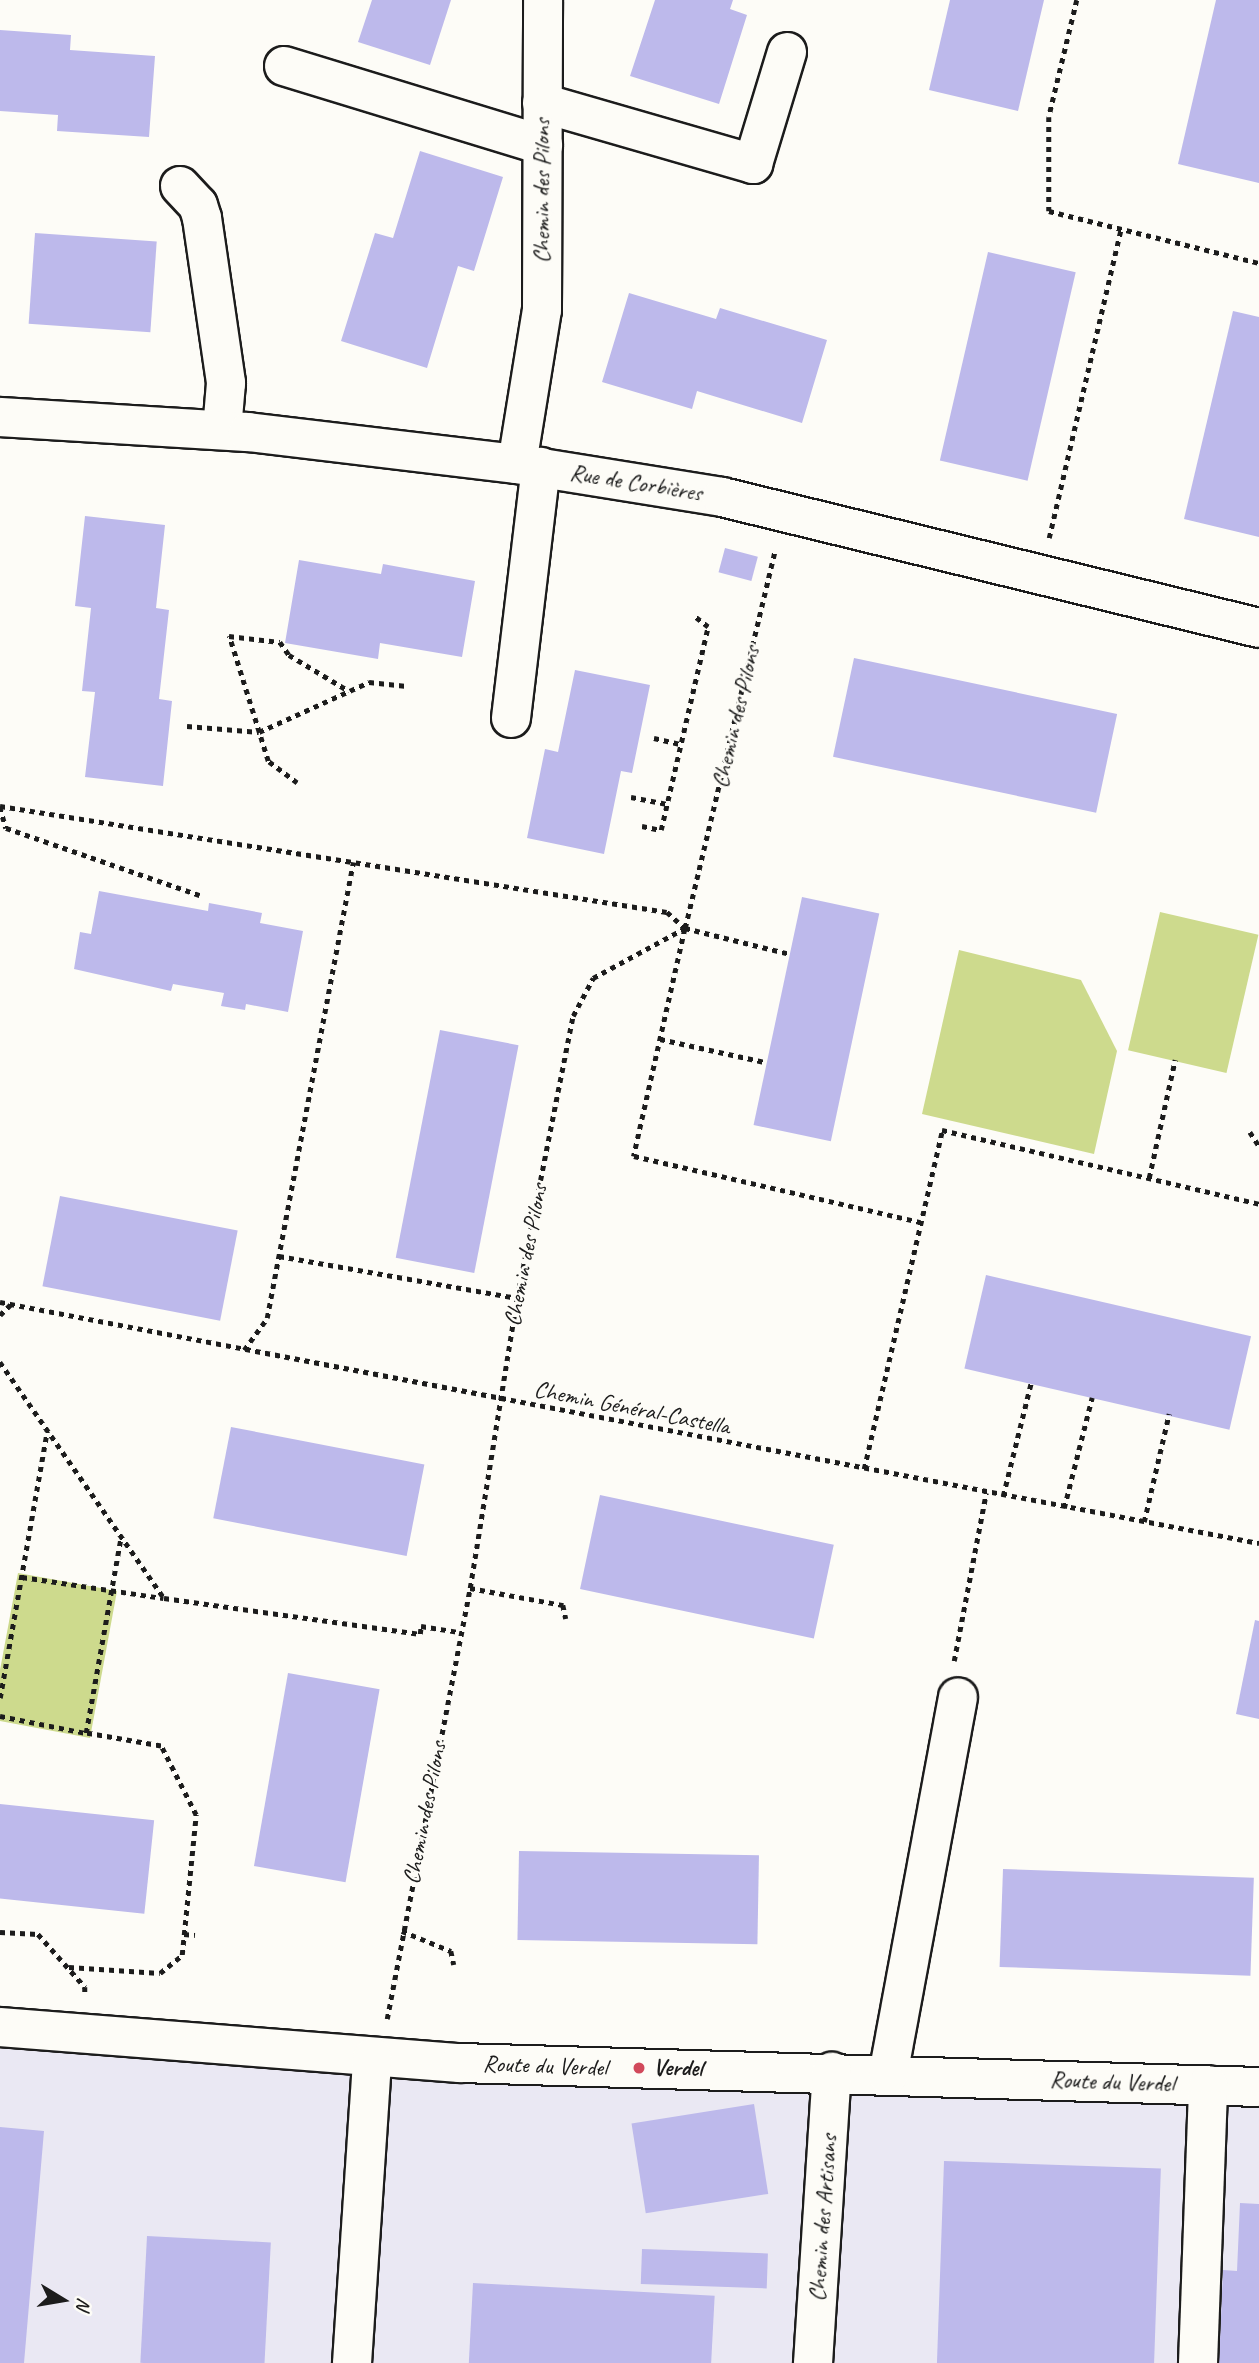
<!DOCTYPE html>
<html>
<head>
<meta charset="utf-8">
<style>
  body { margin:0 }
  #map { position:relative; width:1259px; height:2363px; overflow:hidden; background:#fdfcf7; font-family:Caveat,sans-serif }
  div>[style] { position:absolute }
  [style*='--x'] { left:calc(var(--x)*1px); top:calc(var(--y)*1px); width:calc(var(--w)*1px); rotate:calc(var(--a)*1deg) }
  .built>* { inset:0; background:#eae8f3 }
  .green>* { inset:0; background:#cdda8d; transform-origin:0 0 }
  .building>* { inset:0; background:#bdb9eb; transform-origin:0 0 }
  .path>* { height:4.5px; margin-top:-2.25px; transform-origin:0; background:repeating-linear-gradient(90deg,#1c1c1c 0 5px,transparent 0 10px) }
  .roads { filter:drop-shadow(2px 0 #1c1c1c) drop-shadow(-2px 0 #1c1c1c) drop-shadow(0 2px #1c1c1c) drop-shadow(0 -2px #1c1c1c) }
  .minor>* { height:38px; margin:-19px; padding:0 19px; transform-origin:19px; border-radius:19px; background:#fdfcf7 }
  .dots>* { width:19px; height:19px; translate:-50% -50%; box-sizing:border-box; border:4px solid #fdfcf7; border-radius:50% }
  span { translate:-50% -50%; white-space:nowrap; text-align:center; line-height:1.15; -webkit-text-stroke:5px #fdfcf7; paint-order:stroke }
  .street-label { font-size:24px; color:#1c1c1c }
  .poi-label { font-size:24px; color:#1c1c1c; font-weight:700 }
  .left { translate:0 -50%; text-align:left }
  .north { position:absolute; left:28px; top:2265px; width:70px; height:70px; -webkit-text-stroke:5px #fdfcf7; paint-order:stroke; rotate:101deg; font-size:19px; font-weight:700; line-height:28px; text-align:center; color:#1c1c1c }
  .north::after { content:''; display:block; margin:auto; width:24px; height:32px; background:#1c1c1c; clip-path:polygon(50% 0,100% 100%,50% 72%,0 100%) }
</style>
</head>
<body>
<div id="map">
  <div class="built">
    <i style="clip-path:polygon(0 2027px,1259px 2087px,1259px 2363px,0 2363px)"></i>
  </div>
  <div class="green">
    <i style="left:1160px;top:912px;width:101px;height:142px;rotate:13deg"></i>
    <i style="clip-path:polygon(959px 950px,1081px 980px,1117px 1051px,1094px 1154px,922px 1114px)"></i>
    <i style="clip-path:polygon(18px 1573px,117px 1591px,90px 1738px,0 1721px,0 1670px)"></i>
  </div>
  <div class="building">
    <i style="clip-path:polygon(372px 0,451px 0,430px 65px,358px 42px)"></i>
    <i style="clip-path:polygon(655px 0,733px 0,730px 9px,747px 15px,719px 104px,630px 76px)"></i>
    <i style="clip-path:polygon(950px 0,1044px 0,1018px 111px,929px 90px)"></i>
    <i style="clip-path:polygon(1216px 0,1259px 0,1259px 183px,1178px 164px)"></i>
    <i style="clip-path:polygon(0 30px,71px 35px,70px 50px,155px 56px,149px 137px,57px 131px,58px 115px,0 111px)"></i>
    <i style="clip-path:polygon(420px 151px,503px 177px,474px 271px,458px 266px,427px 368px,341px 341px,375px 233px,393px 238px)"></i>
    <i style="left:35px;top:233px;width:122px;height:91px;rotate:4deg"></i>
    <i style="left:988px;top:252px;width:90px;height:214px;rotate:13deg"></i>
    <i style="clip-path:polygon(629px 293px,716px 319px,720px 308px,827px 340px,802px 423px,697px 391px,692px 409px,602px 382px)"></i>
    <i style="clip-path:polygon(1233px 311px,1259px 317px,1259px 537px,1184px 519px)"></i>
    <i style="clip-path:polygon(85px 516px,165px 525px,156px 608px,169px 610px,159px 699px,172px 701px,163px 786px,85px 777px,95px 692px,82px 691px,91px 608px,75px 606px)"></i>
    <i style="left:725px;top:548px;width:34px;height:25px;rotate:15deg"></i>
    <i style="clip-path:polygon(299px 560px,381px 574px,383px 564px,475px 581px,462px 657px,380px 643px,378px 659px,285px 643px)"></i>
    <i style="left:854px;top:658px;width:269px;height:101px;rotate:12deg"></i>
    <i style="clip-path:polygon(575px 670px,650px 685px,632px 773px,621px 771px,604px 854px,527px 838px,545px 749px,558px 752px)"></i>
    <i style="clip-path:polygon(99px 891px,208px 911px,209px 903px,262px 913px,260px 923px,303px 931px,288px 1012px,246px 1004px,245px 1010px,221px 1006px,224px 993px,173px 984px,171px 991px,74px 969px,80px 932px,91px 934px)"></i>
    <i style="left:802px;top:897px;width:79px;height:233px;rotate:12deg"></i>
    <i style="left:440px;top:1030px;width:80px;height:232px;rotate:11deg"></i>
    <i style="left:60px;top:1196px;width:181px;height:92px;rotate:11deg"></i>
    <i style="left:986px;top:1275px;width:272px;height:96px;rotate:13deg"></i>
    <i style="left:231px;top:1427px;width:197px;height:93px;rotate:11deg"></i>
    <i style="left:600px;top:1495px;width:239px;height:96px;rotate:12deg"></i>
    <i style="clip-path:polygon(1255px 1620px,1259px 1621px,1259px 1719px,1236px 1714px)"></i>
    <i style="left:288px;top:1673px;width:93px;height:196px;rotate:10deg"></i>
    <i style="left:0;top:1804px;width:155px;height:94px;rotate:6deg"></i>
    <i style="left:519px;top:1851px;width:240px;height:89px;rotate:1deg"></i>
    <i style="left:1003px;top:1869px;width:251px;height:98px;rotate:2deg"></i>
    <i style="left:754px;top:2104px;width:91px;height:124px;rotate:81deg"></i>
    <i style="clip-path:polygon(0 2127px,44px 2131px,24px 2363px,0 2363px)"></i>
    <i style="left:944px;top:2161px;width:217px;height:202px;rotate:2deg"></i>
    <i style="clip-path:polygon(1240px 2203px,1259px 2204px,1259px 2363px,1219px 2363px,1223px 2270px,1237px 2271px)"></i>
    <i style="left:147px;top:2236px;width:124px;height:127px;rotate:3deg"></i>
    <i style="left:642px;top:2249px;width:126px;height:35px;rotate:2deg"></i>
    <i style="left:473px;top:2283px;width:242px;height:80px;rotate:3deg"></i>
  </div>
  <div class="path">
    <i style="--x:1077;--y:0;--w:120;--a:103.5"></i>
    <i style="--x:1049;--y:117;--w:94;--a:90"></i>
    <i style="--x:1049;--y:211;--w:216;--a:13.9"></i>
    <i style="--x:1049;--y:538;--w:317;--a:-76.9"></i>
    <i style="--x:187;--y:726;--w:72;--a:4.8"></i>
    <i style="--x:259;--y:732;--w:121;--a:-24.4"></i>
    <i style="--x:369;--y:682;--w:38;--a:6"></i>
    <i style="--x:654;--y:738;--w:28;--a:13"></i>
    <i style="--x:297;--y:783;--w:36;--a:-143"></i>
    <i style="--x:268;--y:761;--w:131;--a:-107.3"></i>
    <i style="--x:229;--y:636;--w:51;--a:6.7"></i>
    <i style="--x:280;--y:642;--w:16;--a:55"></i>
    <i style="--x:289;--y:655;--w:70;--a:31"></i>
    <i style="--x:631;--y:797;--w:37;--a:11"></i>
    <i style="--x:0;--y:806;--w:675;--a:9.03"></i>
    <i style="--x:667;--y:912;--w:24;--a:42"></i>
    <i style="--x:685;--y:928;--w:108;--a:13.9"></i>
    <i style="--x:0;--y:807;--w:22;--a:74"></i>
    <i style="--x:6;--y:828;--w:205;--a:19.1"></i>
    <i style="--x:642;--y:826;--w:19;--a:12"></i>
    <i style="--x:661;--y:830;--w:208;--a:-77"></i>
    <i style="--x:708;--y:627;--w:16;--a:-142"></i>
    <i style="--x:685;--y:929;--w:233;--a:102.7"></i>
    <i style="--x:634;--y:1156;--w:294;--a:13"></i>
    <i style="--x:660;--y:1039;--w:107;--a:12.4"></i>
    <i style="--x:1250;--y:1132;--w:17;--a:57"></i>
    <i style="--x:1149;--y:1178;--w:121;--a:-77.6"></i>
    <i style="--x:279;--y:1256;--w:242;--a:10"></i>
    <i style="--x:0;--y:1302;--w:1282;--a:10.84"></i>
    <i style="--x:0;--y:1315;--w:16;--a:-45"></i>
    <i style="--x:244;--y:1350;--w:39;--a:-54"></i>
    <i style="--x:267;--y:1318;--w:464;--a:-79.3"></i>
    <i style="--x:0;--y:1362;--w:287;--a:55.2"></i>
    <i style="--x:164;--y:1598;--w:259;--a:8"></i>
    <i style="--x:420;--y:1634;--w:8;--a:-83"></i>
    <i style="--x:421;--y:1626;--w:39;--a:9"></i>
    <i style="--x:864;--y:1469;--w:348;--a:-77"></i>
    <i style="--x:942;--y:1130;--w:326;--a:13.1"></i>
    <i style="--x:1003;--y:1496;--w:116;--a:-76.1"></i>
    <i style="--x:1064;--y:1508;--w:114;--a:-75.8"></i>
    <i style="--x:1144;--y:1522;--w:111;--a:-77"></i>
    <i style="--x:22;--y:1577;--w:143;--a:8.5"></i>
    <i style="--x:470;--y:1588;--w:95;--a:10.4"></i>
    <i style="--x:563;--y:1605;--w:14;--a:78"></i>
    <i style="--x:954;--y:1661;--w:171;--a:-79.2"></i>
    <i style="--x:0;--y:1698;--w:271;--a:-80"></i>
    <i style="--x:0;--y:1716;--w:88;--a:11.2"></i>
    <i style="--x:86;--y:1733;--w:199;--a:-79.9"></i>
    <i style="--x:402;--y:1931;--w:53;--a:22.2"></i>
    <i style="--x:451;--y:1951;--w:14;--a:78"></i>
    <i style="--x:0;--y:1932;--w:38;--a:3"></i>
    <i style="--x:38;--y:1934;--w:71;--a:48.4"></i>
    <i style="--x:85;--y:1987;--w:8;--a:90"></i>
    <i style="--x:184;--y:1934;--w:11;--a:5"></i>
    <i style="--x:69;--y:1967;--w:91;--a:3.8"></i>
    <i style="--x:160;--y:1973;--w:28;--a:-39"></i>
    <i style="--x:182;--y:1955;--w:141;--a:-84.3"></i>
    <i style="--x:196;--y:1815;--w:77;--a:-116.9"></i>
    <i style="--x:161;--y:1746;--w:76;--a:-170.2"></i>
    <i style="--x:387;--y:2019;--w:439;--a:-79.1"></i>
    <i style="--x:470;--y:1588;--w:294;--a:-80.8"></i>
    <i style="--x:517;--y:1298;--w:288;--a:-78.8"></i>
    <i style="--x:573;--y:1016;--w:43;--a:-62.2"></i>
    <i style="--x:593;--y:978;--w:105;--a:-28.5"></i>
    <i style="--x:685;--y:928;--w:388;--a:-76.6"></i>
  </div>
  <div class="roads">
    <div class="minor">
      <i style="--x:284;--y:66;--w:271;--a:17"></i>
      <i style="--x:542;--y:103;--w:220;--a:16.1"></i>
      <i style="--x:753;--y:164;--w:117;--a:-73.1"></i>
      <i style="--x:180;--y:186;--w:26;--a:47"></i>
      <i style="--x:198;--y:205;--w:14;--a:73"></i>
      <i style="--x:202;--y:218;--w:167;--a:81.7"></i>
      <i style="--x:226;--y:383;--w:47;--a:94.9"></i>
      <i style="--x:0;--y:417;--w:248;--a:3.5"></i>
      <i style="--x:248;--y:432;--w:271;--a:6.8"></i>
      <i style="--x:517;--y:464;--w:208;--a:9.1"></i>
      <i style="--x:722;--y:497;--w:553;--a:13.71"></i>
      <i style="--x:517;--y:464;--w:156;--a:-80.8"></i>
      <i style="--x:542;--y:310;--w:310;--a:-89.8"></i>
      <i style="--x:511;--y:718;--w:253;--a:-83.2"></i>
      <i style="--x:0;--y:2027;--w:461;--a:4.5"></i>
      <i style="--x:460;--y:2063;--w:799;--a:1.72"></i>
      <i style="--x:888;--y:2075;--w:384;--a:-79.5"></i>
      <i style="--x:352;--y:2363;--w:306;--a:-86.2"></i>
      <i style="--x:813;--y:2363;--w:292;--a:-86.3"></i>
      <i style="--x:1198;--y:2363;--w:278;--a:-87.9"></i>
    </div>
  </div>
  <div class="dots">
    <i style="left:639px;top:2068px;background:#d1495b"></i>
  </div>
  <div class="street-label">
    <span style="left:542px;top:191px;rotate:-90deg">Chemin des Pilons</span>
    <span style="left:636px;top:483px;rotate:9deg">Rue de Corbières</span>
    <span style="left:736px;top:717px;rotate:-77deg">Chemin des Pilons</span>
    <span style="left:526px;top:1255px;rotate:-79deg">Chemin des Pilons</span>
    <span style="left:632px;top:1408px;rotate:11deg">Chemin Général-Castella</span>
    <span style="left:425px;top:1813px;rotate:-79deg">Chemin des Pilons</span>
    <span style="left:545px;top:2066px;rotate:2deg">Route du Verdel</span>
    <span style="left:1112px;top:2082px;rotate:2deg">Route du Verdel</span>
    <span style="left:823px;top:2218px;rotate:-86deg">Chemin des Artisans</span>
  </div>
  <div class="poi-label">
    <span class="left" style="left:653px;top:2068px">Verdel</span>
  </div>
  <div class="north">N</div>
</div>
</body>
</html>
